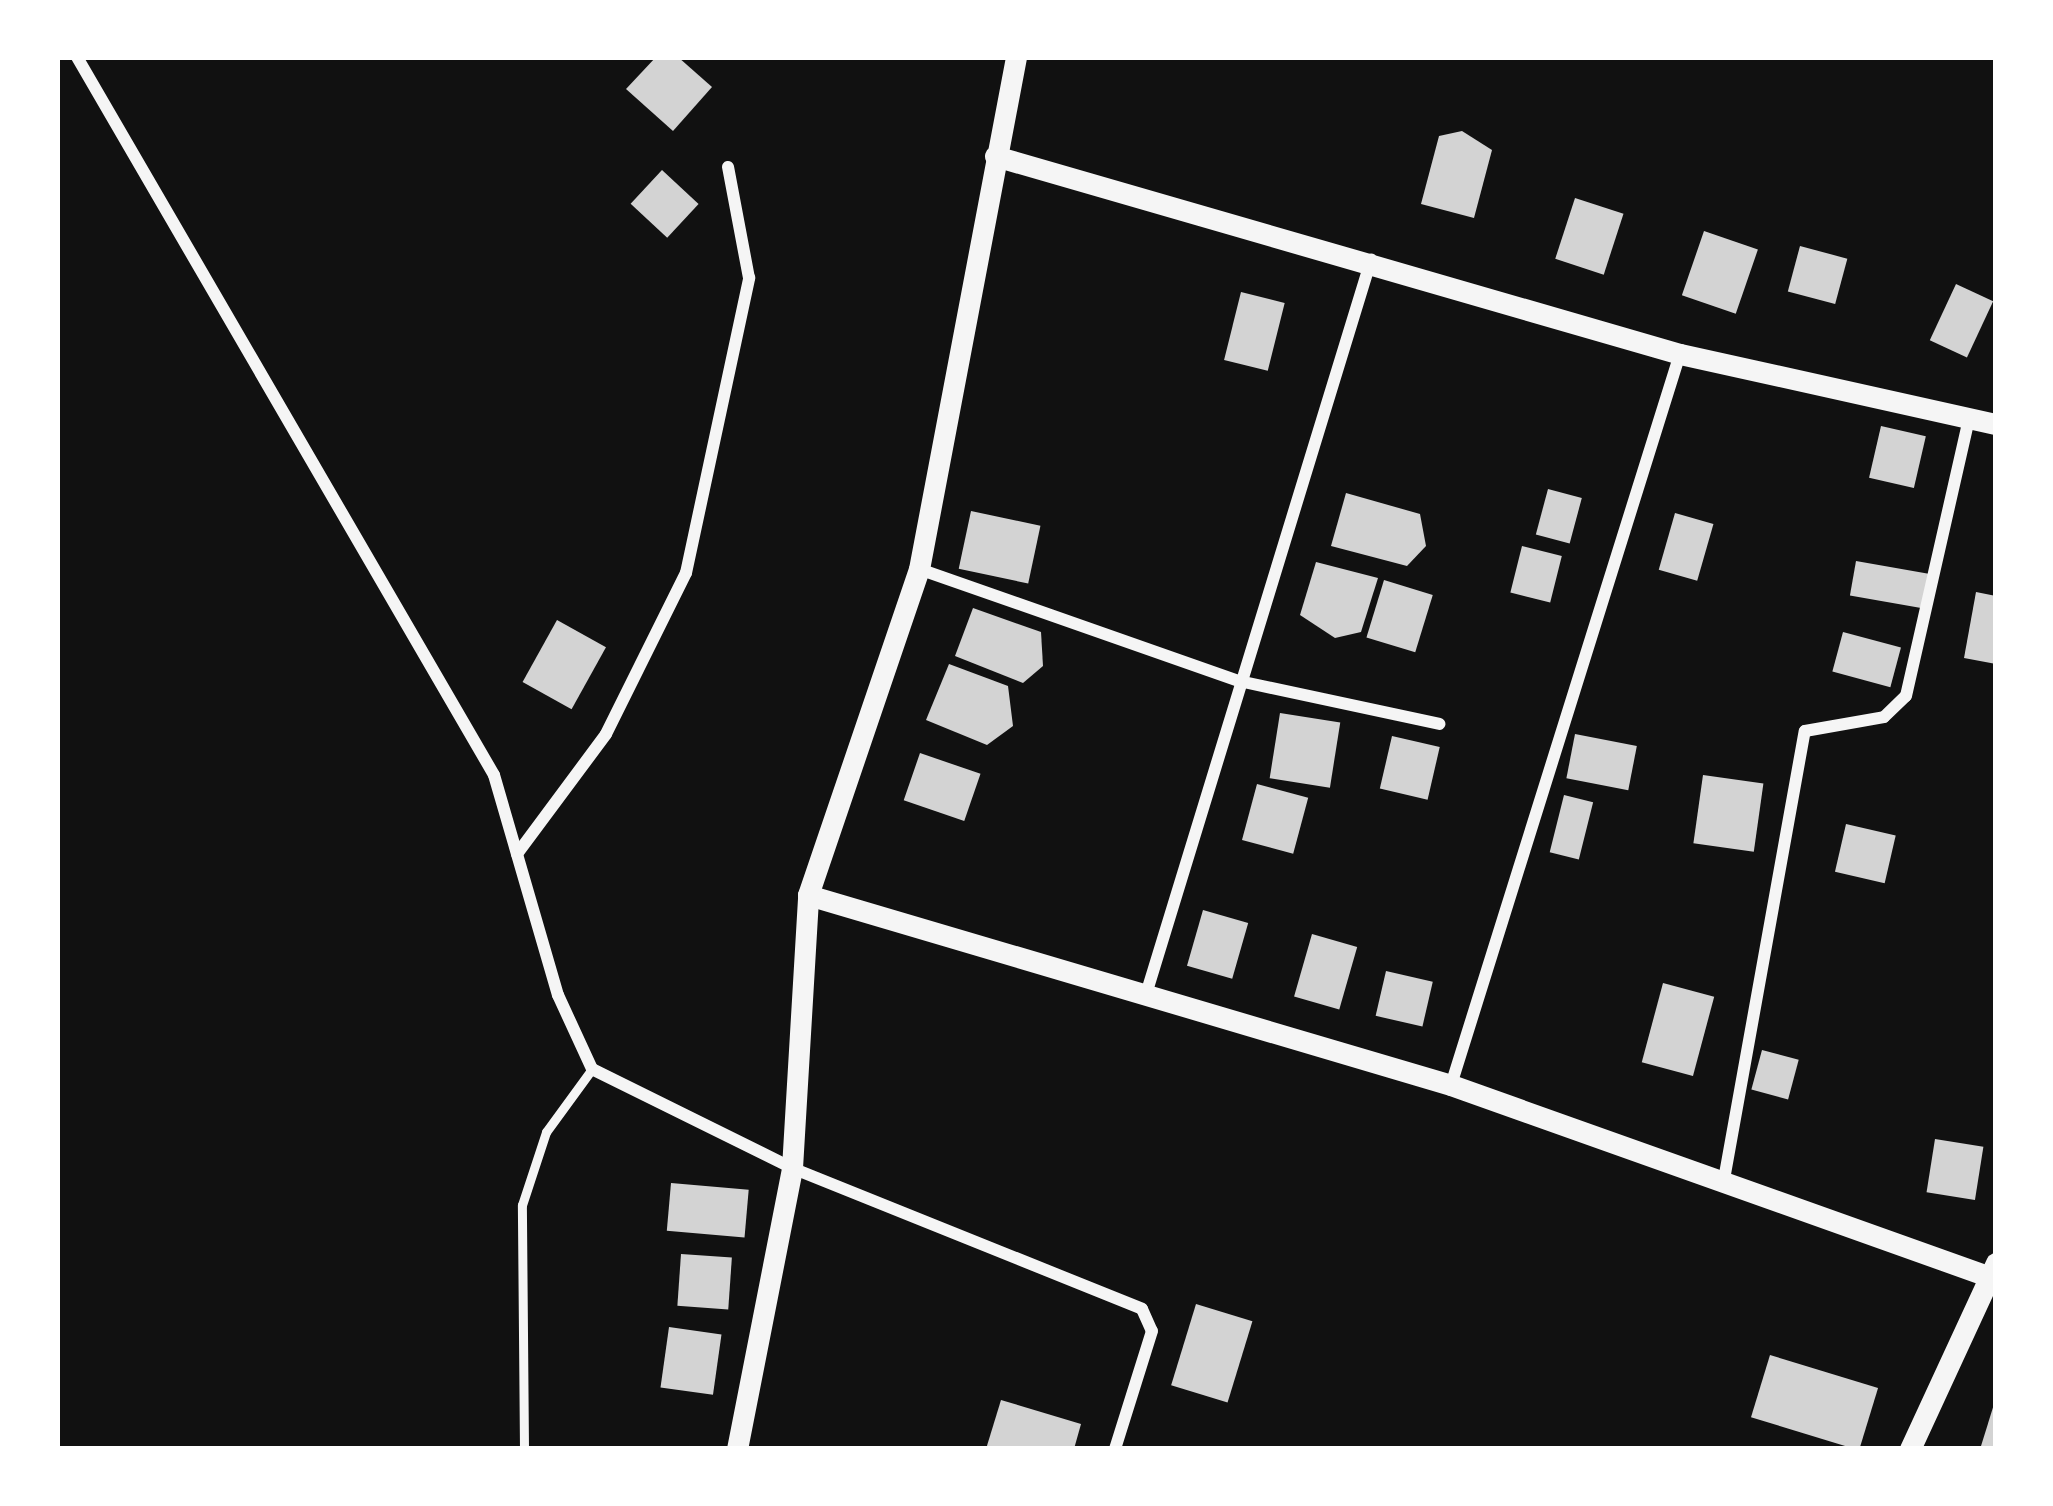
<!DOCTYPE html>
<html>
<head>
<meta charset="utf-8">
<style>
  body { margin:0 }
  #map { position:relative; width:2053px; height:1506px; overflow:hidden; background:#111; font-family:"Archivo Narrow",sans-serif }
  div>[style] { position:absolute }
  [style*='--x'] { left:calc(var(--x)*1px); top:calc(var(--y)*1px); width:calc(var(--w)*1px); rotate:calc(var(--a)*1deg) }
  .building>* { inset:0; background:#d3d3d3; transform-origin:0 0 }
  .service>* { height:9px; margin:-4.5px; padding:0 4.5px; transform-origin:4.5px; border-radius:4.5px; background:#f5f5f5 }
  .minor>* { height:12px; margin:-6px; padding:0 6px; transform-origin:6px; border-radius:6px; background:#f5f5f5 }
  .tertiary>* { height:21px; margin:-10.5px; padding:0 10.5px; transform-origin:10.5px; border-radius:10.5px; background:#f5f5f5 }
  span { translate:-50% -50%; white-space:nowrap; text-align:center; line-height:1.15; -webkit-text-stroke:12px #fff; paint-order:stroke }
  .frame { position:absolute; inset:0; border:60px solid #fff; pointer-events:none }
</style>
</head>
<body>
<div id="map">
  <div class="building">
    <i style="clip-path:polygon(656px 57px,678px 57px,712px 87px,673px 131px,626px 89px)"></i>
    <i style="clip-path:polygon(1462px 131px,1492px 150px,1474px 218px,1421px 204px,1439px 136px)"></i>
    <i style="left:662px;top:170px;width:50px;height:46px;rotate:43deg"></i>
    <i style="left:1575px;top:198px;width:51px;height:64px;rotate:18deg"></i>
    <i style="left:1704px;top:231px;width:57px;height:68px;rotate:19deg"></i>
    <i style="left:1800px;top:246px;width:49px;height:47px;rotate:15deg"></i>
    <i style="left:1956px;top:284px;width:41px;height:62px;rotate:25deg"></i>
    <i style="left:1241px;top:292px;width:45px;height:70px;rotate:14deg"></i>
    <i style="left:1881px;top:426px;width:46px;height:53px;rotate:13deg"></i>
    <i style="left:1548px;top:489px;width:35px;height:47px;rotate:15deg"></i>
    <i style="clip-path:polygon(1346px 493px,1420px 514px,1426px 546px,1407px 566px,1331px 546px)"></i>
    <i style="left:971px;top:511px;width:71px;height:59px;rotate:12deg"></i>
    <i style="left:1675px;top:513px;width:40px;height:59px;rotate:16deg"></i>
    <i style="left:1522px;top:546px;width:41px;height:48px;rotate:14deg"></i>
    <i style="left:1856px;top:561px;width:78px;height:35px;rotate:10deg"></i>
    <i style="clip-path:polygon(1316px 562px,1378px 578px,1361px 632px,1335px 638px,1300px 615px)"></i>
    <i style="left:1384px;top:580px;width:51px;height:60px;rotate:17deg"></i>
    <i style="clip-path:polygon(1976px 592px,1996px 596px,1996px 664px,1964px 658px)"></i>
    <i style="clip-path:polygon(973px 608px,1041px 632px,1043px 666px,1023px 683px,955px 656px)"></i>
    <i style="left:557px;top:620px;width:56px;height:71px;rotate:29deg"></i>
    <i style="left:1843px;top:632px;width:60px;height:41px;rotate:15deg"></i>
    <i style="clip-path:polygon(949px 664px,1008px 686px,1013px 726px,987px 745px,926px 720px)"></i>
    <i style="left:1280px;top:713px;width:61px;height:66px;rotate:9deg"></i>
    <i style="left:1575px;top:734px;width:63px;height:45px;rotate:11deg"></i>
    <i style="left:1392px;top:736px;width:49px;height:54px;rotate:13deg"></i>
    <i style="left:920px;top:753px;width:64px;height:50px;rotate:19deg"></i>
    <i style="left:1703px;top:775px;width:61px;height:69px;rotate:8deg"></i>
    <i style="left:1257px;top:784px;width:53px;height:58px;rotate:15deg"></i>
    <i style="left:1564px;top:795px;width:30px;height:59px;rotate:14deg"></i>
    <i style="left:1846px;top:824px;width:51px;height:49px;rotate:13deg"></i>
    <i style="left:1203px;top:910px;width:47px;height:58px;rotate:16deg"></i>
    <i style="left:1312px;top:934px;width:47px;height:65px;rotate:16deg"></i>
    <i style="left:1386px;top:971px;width:48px;height:46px;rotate:13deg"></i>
    <i style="left:1663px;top:983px;width:53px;height:82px;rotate:15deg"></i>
    <i style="left:1762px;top:1050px;width:38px;height:41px;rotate:15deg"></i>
    <i style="left:1935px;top:1139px;width:49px;height:54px;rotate:9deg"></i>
    <i style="left:671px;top:1183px;width:78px;height:48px;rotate:5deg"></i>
    <i style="left:681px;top:1254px;width:51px;height:52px;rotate:4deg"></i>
    <i style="left:1196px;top:1304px;width:59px;height:85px;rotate:17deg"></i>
    <i style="left:669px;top:1327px;width:53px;height:61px;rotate:8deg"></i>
    <i style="left:1770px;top:1355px;width:113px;height:65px;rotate:17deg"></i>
    <i style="clip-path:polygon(1001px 1400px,1081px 1424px,1074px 1449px,986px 1449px)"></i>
    <i style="clip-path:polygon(1995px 1401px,1996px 1449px,1990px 1449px,1981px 1446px)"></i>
  </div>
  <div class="service">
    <i style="--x:524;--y:1449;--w:244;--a:-90.5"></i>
    <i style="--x:522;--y:1205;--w:77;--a:-71.8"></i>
    <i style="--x:546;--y:1132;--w:78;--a:-53.9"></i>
  </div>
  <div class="minor">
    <i style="--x:77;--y:57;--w:830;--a:59.85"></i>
    <i style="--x:494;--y:775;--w:229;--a:73.8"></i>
    <i style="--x:558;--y:995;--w:81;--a:65.3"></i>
    <i style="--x:592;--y:1069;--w:223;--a:26.3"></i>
    <i style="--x:792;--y:1168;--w:377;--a:21.9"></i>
    <i style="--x:1142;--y:1309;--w:24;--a:66"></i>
    <i style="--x:1152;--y:1331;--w:124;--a:107.4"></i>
    <i style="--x:919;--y:569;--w:339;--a:19.3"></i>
    <i style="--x:1239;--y:681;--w:205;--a:12.1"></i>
    <i style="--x:517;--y:854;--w:149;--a:-53.4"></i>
    <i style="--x:606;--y:734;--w:180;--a:-63.6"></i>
    <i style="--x:686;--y:573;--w:302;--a:-77.9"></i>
    <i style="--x:749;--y:278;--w:113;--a:-100.7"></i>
    <i style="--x:1147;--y:991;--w:765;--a:-72.96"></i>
    <i style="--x:1451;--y:1085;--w:766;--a:-72.61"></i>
    <i style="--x:1725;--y:1174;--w:450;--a:-79.8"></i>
    <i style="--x:1805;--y:731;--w:80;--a:-10"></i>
    <i style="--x:1884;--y:717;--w:30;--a:-44"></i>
    <i style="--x:1906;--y:696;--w:285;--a:-77.2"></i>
  </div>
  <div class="tertiary">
    <i style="--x:995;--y:156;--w:713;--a:16.12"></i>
    <i style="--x:1680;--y:354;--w:324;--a:12.5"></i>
    <i style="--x:808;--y:895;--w:670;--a:16.46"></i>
    <i style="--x:1451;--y:1085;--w:578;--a:19.59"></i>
    <i style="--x:737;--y:1449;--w:286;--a:-78.9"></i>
    <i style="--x:792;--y:1168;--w:273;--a:-86.6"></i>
    <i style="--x:808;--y:895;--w:344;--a:-71.2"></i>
    <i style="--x:919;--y:569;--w:521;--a:-79.27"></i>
    <i style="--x:1910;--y:1449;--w:205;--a:-65.2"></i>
  </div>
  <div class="frame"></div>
</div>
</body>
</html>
